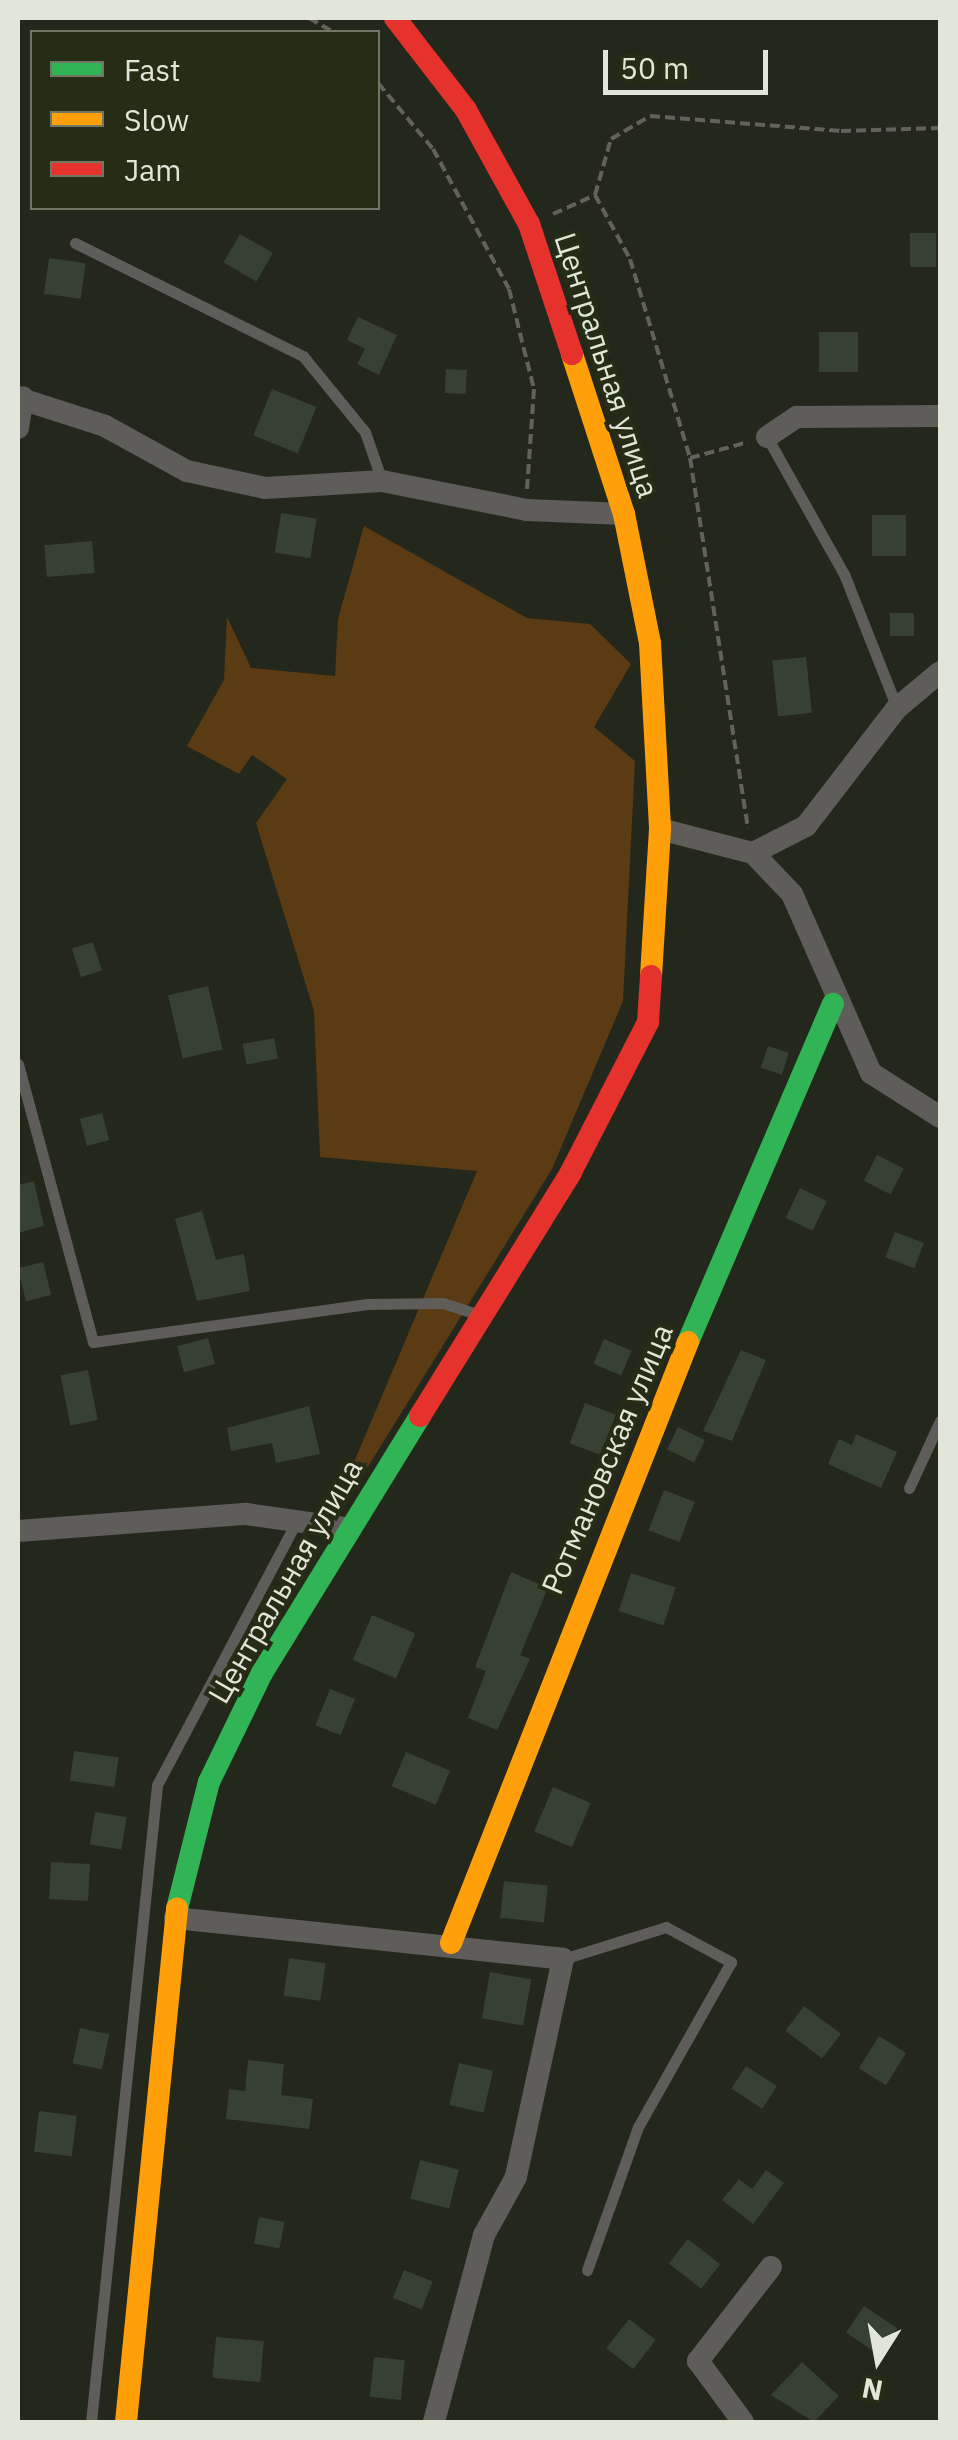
<!DOCTYPE html>
<html>
<head>
<meta charset="utf-8">
<style>
  body { margin:0 }
  #map { position:relative; width:958px; height:2440px; overflow:hidden; background:#24271b; font-family:"IBM Plex Sans",sans-serif }
  div>[style] { position:absolute }
  [style*='--x'] { left:calc(var(--x)*1px); top:calc(var(--y)*1px); width:calc(var(--w)*1px); rotate:calc(var(--a)*1deg) }
  .green>* { inset:0; background:#5b3b13 }
  .building>* { inset:0; background:#364133; transform-origin:0 0 }
  .path>* { height:4px; margin-top:-2px; transform-origin:0; background:repeating-linear-gradient(90deg,#61625c 0 10px,transparent 0 15px) }
  .lane>* { height:11px; margin:-5.5px; padding:0 5.5px; transform-origin:5.5px; border-radius:5.5px; background:#5e5d59 }
  .street>* { height:22px; margin:-11px; padding:0 11px; transform-origin:11px; border-radius:11px; background:#5e5d59 }
  .fast>* { height:22px; margin:-11px; padding:0 11px; transform-origin:11px; border-radius:11px; background:#30b455 }
  .slow>* { height:22px; margin:-11px; padding:0 11px; transform-origin:11px; border-radius:11px; background:#ff9f0a }
  .jam>* { height:22px; margin:-11px; padding:0 11px; transform-origin:11px; border-radius:11px; background:#e5322d }
  span { translate:-50% -50%; white-space:nowrap; text-align:center; line-height:1.15; -webkit-text-stroke:8px #272c16; paint-order:stroke }
  .street-label { font-size:30px; color:#e2e6d8 }
  .frame { position:absolute; inset:0; border:20px solid #e2e6d8; pointer-events:none }
  .legend { position:absolute; left:30px; top:30px; width:350px; height:180px; box-sizing:border-box; background:#272c16; border:2px solid #727664; margin:0; padding:12px 18px; list-style:none; font-size:30px; color:#e2e6d8 }
  .legend li { display:flex; align-items:center; gap:20px; height:50px }
  .legend b { width:50px; border:2px solid #727664 }
  .north { position:absolute; left:828px; top:2310px; width:100px; height:100px; -webkit-text-stroke:8px #272c16; paint-order:stroke; rotate:191deg; font-size:28px; font-weight:700; line-height:40px; text-align:center; color:#e2e6d8 }
  .north::after { content:''; display:block; margin:auto; width:35px; height:45px; background:#e2e6d8; clip-path:polygon(50% 0,100% 100%,50% 72%,0 100%) }
  .scale { position:absolute; left:603px; top:50px; width:165px; height:45px; box-sizing:border-box; border:5px solid #e2e6d8; border-top:0; padding-left:12px; font-size:30px; line-height:35px; white-space:nowrap; color:#e2e6d8; -webkit-text-stroke:8px #272c16; paint-order:stroke }
</style>
</head>
<body>
<div id="map">
  <div class="green">
    <i style="clip-path:polygon(364px 526px,527px 618px,590px 624px,631px 664px,594px 727px,635px 761px,623px 1001px,552px 1169px,345px 1504px,338px 1500px,477px 1171px,320px 1157px,314px 1011px,256px 823px,287px 779px,252px 755px,239px 774px,187px 746px,224px 680px,227px 617px,251px 668px,335px 676px,338px 619px)"></i>
  </div>
  <div class="building">
    <i style="left:910px;top:233px;width:26px;height:34px"></i>
    <i style="left:240px;top:234px;width:38px;height:33px;rotate:30deg"></i>
    <i style="left:49px;top:258px;width:37px;height:36px;rotate:8deg"></i>
    <i style="clip-path:polygon(358px 317px,397px 335px,379px 375px,357px 364px,365px 349px,347px 340px)"></i>
    <i style="left:819px;top:332px;width:39px;height:40px"></i>
    <i style="left:446px;top:369px;width:21px;height:24px;rotate:3deg"></i>
    <i style="left:272px;top:389px;width:48px;height:50px;rotate:22deg"></i>
    <i style="left:281px;top:513px;width:36px;height:40px;rotate:9deg"></i>
    <i style="left:872px;top:515px;width:34px;height:41px"></i>
    <i style="left:92px;top:541px;width:32px;height:48px;rotate:85deg"></i>
    <i style="left:890px;top:613px;width:24px;height:23px"></i>
    <i style="left:806px;top:657px;width:56px;height:34px;rotate:84deg"></i>
    <i style="left:93px;top:942px;width:30px;height:22px;rotate:73deg"></i>
    <i style="left:208px;top:986px;width:65px;height:41px;rotate:77deg"></i>
    <i style="left:274px;top:1038px;width:21px;height:32px;rotate:79deg"></i>
    <i style="left:768px;top:1046px;width:22px;height:23px;rotate:18deg"></i>
    <i style="left:102px;top:1113px;width:28px;height:23px;rotate:75deg"></i>
    <i style="left:877px;top:1155px;width:30px;height:29px;rotate:27deg"></i>
    <i style="clip-path:polygon(34px 1181px,44px 1226px,18px 1233px,18px 1185px)"></i>
    <i style="left:800px;top:1188px;width:30px;height:33px;rotate:26deg"></i>
    <i style="clip-path:polygon(202px 1211px,216px 1260px,244px 1254px,250px 1291px,197px 1301px,175px 1219px)"></i>
    <i style="left:895px;top:1232px;width:31px;height:27px;rotate:21deg"></i>
    <i style="left:43px;top:1262px;width:34px;height:26px;rotate:76deg"></i>
    <i style="left:208px;top:1338px;width:27px;height:32px;rotate:75deg"></i>
    <i style="left:604px;top:1339px;width:30px;height:27px;rotate:23deg"></i>
    <i style="clip-path:polygon(741px 1350px,766px 1360px,732px 1441px,703px 1431px)"></i>
    <i style="left:88px;top:1370px;width:51px;height:28px;rotate:79deg"></i>
    <i style="left:585px;top:1403px;width:33px;height:43px;rotate:21deg"></i>
    <i style="clip-path:polygon(309px 1406px,320px 1454px,276px 1463px,272px 1443px,231px 1451px,227px 1428px)"></i>
    <i style="left:678px;top:1427px;width:30px;height:25px;rotate:26deg"></i>
    <i style="clip-path:polygon(856px 1434px,897px 1452px,881px 1488px,828px 1464px,839px 1439px,852px 1445px)"></i>
    <i style="left:664px;top:1490px;width:33px;height:43px;rotate:21deg"></i>
    <i style="clip-path:polygon(511px 1572px,548px 1588px,520px 1655px,530px 1659px,497px 1730px,468px 1718px,486px 1671px,475px 1667px)"></i>
    <i style="left:631px;top:1573px;width:47px;height:40px;rotate:18deg"></i>
    <i style="left:372px;top:1615px;width:47px;height:49px;rotate:23deg"></i>
    <i style="left:330px;top:1689px;width:27px;height:39px;rotate:22deg"></i>
    <i style="left:74px;top:1751px;width:45px;height:30px;rotate:8deg"></i>
    <i style="left:406px;top:1752px;width:48px;height:37px;rotate:23deg"></i>
    <i style="left:553px;top:1787px;width:41px;height:48px;rotate:23deg"></i>
    <i style="left:95px;top:1812px;width:32px;height:33px;rotate:9deg"></i>
    <i style="left:51px;top:1862px;width:39px;height:37px;rotate:3deg"></i>
    <i style="left:504px;top:1881px;width:44px;height:37px;rotate:6deg"></i>
    <i style="left:289px;top:1958px;width:37px;height:38px;rotate:8deg"></i>
    <i style="left:490px;top:1972px;width:42px;height:47px;rotate:10deg"></i>
    <i style="left:804px;top:2006px;width:46px;height:31px;rotate:37deg"></i>
    <i style="left:80px;top:2028px;width:30px;height:36px;rotate:12deg"></i>
    <i style="left:879px;top:2036px;width:32px;height:38px;rotate:32deg"></i>
    <i style="clip-path:polygon(248px 2060px,284px 2064px,281px 2095px,313px 2099px,309px 2129px,226px 2119px,229px 2089px,245px 2091px)"></i>
    <i style="left:459px;top:2063px;width:35px;height:43px;rotate:13deg"></i>
    <i style="left:746px;top:2066px;width:37px;height:27px;rotate:33deg"></i>
    <i style="left:39px;top:2111px;width:38px;height:41px;rotate:7deg"></i>
    <i style="left:420px;top:2160px;width:40px;height:40px;rotate:14deg"></i>
    <i style="clip-path:polygon(766px 2170px,784px 2183px,753px 2224px,722px 2200px,739px 2179px,752px 2189px)"></i>
    <i style="left:259px;top:2217px;width:26px;height:27px;rotate:11deg"></i>
    <i style="left:688px;top:2239px;width:41px;height:31px;rotate:38deg"></i>
    <i style="left:404px;top:2270px;width:31px;height:30px;rotate:22deg"></i>
    <i style="left:864px;top:2306px;width:40px;height:32px;rotate:34deg"></i>
    <i style="left:629px;top:2319px;width:34px;height:37px;rotate:38deg"></i>
    <i style="left:216px;top:2337px;width:48px;height:41px;rotate:5deg"></i>
    <i style="left:374px;top:2357px;width:31px;height:40px;rotate:6deg"></i>
    <i style="clip-path:polygon(802px 2362px,839px 2396px,814px 2422px,771px 2395px)"></i>
  </div>
  <div class="path">
    <i style="--x:309;--y:18;--w:28;--a:30"></i>
    <i style="--x:378;--y:83;--w:86;--a:50.2"></i>
    <i style="--x:433;--y:149;--w:159;--a:61.5"></i>
    <i style="--x:509;--y:289;--w:103;--a:76"></i>
    <i style="--x:534;--y:389;--w:101;--a:94"></i>
    <i style="--x:595;--y:195;--w:73;--a:61.3"></i>
    <i style="--x:630;--y:259;--w:208;--a:73.2"></i>
    <i style="--x:690;--y:458;--w:375;--a:81.1"></i>
    <i style="--x:553;--y:214;--w:46;--a:-24.3"></i>
    <i style="--x:595;--y:195;--w:58;--a:-74.1"></i>
    <i style="--x:611;--y:139;--w:45;--a:-30.5"></i>
    <i style="--x:650;--y:116;--w:192;--a:4.5"></i>
    <i style="--x:841;--y:131;--w:99;--a:-1.7"></i>
    <i style="--x:690;--y:458;--w:60;--a:-15.4"></i>
  </div>
  <div class="lane">
    <i style="--x:75;--y:243;--w:254;--a:26.4"></i>
    <i style="--x:303;--y:356;--w:98;--a:50.8"></i>
    <i style="--x:365;--y:432;--w:52;--a:70.9"></i>
    <i style="--x:767;--y:437;--w:157;--a:60.7"></i>
    <i style="--x:844;--y:574;--w:144;--a:68.4"></i>
    <i style="--x:18;--y:1064;--w:288;--a:74.9"></i>
    <i style="--x:93;--y:1342;--w:277;--a:-7.9"></i>
    <i style="--x:367;--y:1304;--w:76;--a:-0.8"></i>
    <i style="--x:443;--y:1303;--w:38;--a:18"></i>
    <i style="--x:909;--y:1488;--w:74;--a:-65.2"></i>
    <i style="--x:563;--y:1959;--w:108;--a:-17.3"></i>
    <i style="--x:666;--y:1927;--w:74;--a:28.3"></i>
    <i style="--x:731;--y:1962;--w:189;--a:119.4"></i>
    <i style="--x:638;--y:2127;--w:152;--a:109.6"></i>
    <i style="--x:91;--y:2422;--w:640;--a:-84.08"></i>
    <i style="--x:157;--y:1785;--w:299;--a:-62.1"></i>
  </div>
  <div class="street">
    <i style="--x:18;--y:398;--w:91;--a:17.8"></i>
    <i style="--x:105;--y:426;--w:94;--a:28.8"></i>
    <i style="--x:187;--y:471;--w:80;--a:12.3"></i>
    <i style="--x:265;--y:488;--w:117;--a:-3.4"></i>
    <i style="--x:382;--y:481;--w:148;--a:11.3"></i>
    <i style="--x:527;--y:510;--w:97;--a:2.4"></i>
    <i style="--x:18;--y:428;--w:31;--a:-81"></i>
    <i style="--x:767;--y:437;--w:36;--a:-34"></i>
    <i style="--x:797;--y:417;--w:143;--a:-0.4"></i>
    <i style="--x:660;--y:829;--w:96;--a:14.5"></i>
    <i style="--x:753;--y:853;--w:57;--a:46.4"></i>
    <i style="--x:792;--y:894;--w:196;--a:66.2"></i>
    <i style="--x:871;--y:1073;--w:82;--a:32.5"></i>
    <i style="--x:753;--y:853;--w:59;--a:-27"></i>
    <i style="--x:806;--y:826;--w:149;--a:-52.4"></i>
    <i style="--x:897;--y:708;--w:56;--a:-39.9"></i>
    <i style="--x:18;--y:1531;--w:229;--a:-4.3"></i>
    <i style="--x:246;--y:1514;--w:101;--a:8"></i>
    <i style="--x:175;--y:1918;--w:390;--a:6"></i>
    <i style="--x:563;--y:1959;--w:223;--a:102.2"></i>
    <i style="--x:516;--y:2177;--w:66;--a:118.9"></i>
    <i style="--x:484;--y:2235;--w:194;--a:105"></i>
    <i style="--x:743;--y:2422;--w:76;--a:-126.4"></i>
    <i style="--x:698;--y:2361;--w:119;--a:-52.2"></i>
  </div>
  <div class="fast">
    <i style="--x:688;--y:1342;--w:368;--a:-66.8"></i>
    <i style="--x:177;--y:1909;--w:131;--a:-75.9"></i>
    <i style="--x:209;--y:1782;--w:121;--a:-64.1"></i>
    <i style="--x:262;--y:1673;--w:302;--a:-58.4"></i>
  </div>
  <div class="slow">
    <i style="--x:572;--y:354;--w:168;--a:72"></i>
    <i style="--x:624;--y:514;--w:132;--a:78.6"></i>
    <i style="--x:650;--y:643;--w:186;--a:86.9"></i>
    <i style="--x:660;--y:829;--w:147;--a:93.5"></i>
    <i style="--x:451;--y:1943;--w:646;--a:-68.48"></i>
    <i style="--x:126;--y:2422;--w:516;--a:-84.32"></i>
  </div>
  <div class="jam">
    <i style="--x:395;--y:18;--w:116;--a:52.3"></i>
    <i style="--x:466;--y:110;--w:130;--a:61.1"></i>
    <i style="--x:529;--y:224;--w:137;--a:71.7"></i>
    <i style="--x:420;--y:1416;--w:287;--a:-58.2"></i>
    <i style="--x:571;--y:1172;--w:169;--a:-62.8"></i>
    <i style="--x:648;--y:1022;--w:46;--a:-86.3"></i>
  </div>
  <div class="street-label">
    <span style="left:607px;top:365px;rotate:72deg">Центральная улица</span>
    <span style="left:607px;top:1459px;rotate:-67deg">Ротмановская улица</span>
    <span style="left:285px;top:1581px;rotate:-60deg">Центральная улица</span>
  </div>
  <div class="frame"></div>
  <ul class="legend">
  <li><b style="height:12px;background:#30b455"></b>Fast</li>
  <li><b style="height:12px;background:#ff9f0a"></b>Slow</li>
  <li><b style="height:12px;background:#e5322d"></b>Jam</li>
  </ul>
  <div class="north">N</div>
  <div class="scale">50 m</div>
</div>
</body>
</html>
